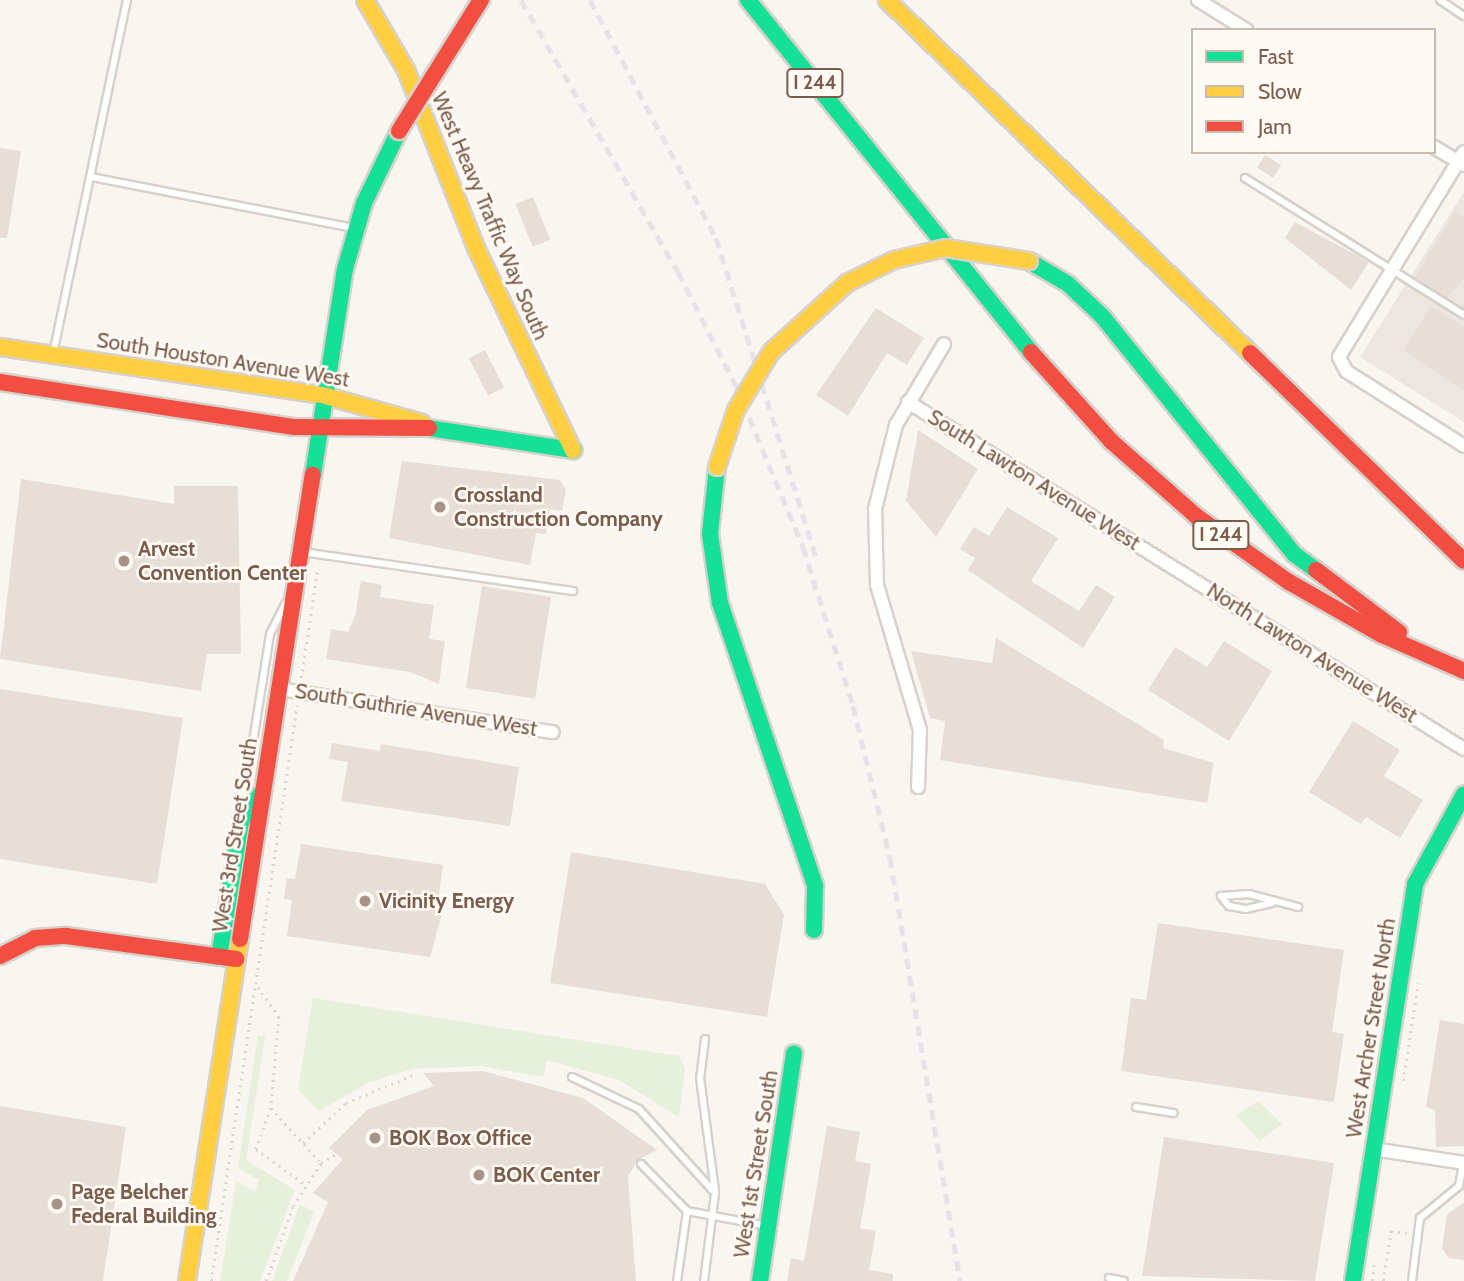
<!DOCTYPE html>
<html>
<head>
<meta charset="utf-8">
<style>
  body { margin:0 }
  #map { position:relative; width:1464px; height:1281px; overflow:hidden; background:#f9f5f0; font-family:Cabin,sans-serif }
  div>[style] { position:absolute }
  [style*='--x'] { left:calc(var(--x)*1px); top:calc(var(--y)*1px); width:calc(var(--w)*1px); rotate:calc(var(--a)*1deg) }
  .industrial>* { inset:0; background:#ede5e0 }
  .green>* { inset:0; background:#e7f0db }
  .building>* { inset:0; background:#e6ded7; transform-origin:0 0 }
  .path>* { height:2.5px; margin-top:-1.25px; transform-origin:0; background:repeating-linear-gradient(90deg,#dcd5d0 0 2px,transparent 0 7px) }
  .roads { filter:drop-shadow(2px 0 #d7d1cb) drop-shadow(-2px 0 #d7d1cb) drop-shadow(0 2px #d7d1cb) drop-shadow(0 -2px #d7d1cb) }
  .lane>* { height:6px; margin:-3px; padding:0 3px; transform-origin:3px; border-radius:3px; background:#fefefd }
  .street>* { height:12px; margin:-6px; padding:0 6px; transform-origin:6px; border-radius:6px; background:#fefefd }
  .fast>* { height:16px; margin:-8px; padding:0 8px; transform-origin:8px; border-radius:8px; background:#16e098 }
  .slow>* { height:16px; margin:-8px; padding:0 8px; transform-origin:8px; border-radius:8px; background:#ffcf43 }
  .jam>* { height:16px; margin:-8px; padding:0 8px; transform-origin:8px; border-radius:8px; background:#f24e42 }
  .rail>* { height:5px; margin-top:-2.5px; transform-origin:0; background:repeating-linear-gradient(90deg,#e6e3e7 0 10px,transparent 0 17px) }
  .bridges { filter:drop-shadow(2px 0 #d9d2cb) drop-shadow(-2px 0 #d9d2cb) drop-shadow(0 2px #d9d2cb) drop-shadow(0 -2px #d9d2cb) }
  .slow-bridge>* { height:16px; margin:-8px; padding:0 8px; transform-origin:8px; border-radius:8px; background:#ffcf43 }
  .jam-bridge>* { height:16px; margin:-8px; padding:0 8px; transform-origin:8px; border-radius:8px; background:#f24e42 }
  .dots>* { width:19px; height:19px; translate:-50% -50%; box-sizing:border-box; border:4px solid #fffaf3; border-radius:50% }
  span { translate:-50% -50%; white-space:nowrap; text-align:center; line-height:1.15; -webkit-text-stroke:5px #fffaf3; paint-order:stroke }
  .shield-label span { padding:2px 5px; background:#fffaf3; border:2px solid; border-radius:5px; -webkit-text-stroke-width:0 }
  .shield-label { font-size:19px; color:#7a5c4d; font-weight:700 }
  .street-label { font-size:21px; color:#7a5c4d }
  .poi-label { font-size:21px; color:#7a5c4d; font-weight:700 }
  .left { translate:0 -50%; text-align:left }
  .legend { position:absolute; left:1191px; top:28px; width:245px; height:126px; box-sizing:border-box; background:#fffaf3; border:2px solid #cabbb1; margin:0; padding:9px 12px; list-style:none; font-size:21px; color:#7a5c4d }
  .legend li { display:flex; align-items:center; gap:14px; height:35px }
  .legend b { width:35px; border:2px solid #cabbb1 }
</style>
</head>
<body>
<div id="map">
  <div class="industrial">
    <i style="clip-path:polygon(1464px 192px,1464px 422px,1360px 357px)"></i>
  </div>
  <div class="green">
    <i style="clip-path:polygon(313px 998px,679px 1056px,685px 1068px,679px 1117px,619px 1080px,547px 1060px,543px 1077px,481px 1066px,412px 1069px,370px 1082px,319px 1111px,298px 1090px)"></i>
    <i style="clip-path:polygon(258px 1035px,265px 1037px,246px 1160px,295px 1190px,260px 1281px,220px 1281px,236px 1181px,255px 1192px,259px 1180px,238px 1168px)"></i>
    <i style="clip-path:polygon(1258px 1101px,1282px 1124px,1260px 1141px,1236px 1116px)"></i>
    <i style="clip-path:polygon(300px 1204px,314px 1212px,287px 1281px,272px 1281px)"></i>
  </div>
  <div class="building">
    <i style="clip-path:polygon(0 148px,21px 151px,7px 238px,0 238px)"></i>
    <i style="left:1265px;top:155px;width:19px;height:15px;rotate:32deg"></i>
    <i style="left:533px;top:197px;width:46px;height:19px;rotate:68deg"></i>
    <i style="clip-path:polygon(1455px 212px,1464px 217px,1464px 278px,1447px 298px,1415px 277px)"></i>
    <i style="clip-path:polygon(1295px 222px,1369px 262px,1351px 290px,1285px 238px)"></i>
    <i style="clip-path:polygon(1431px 306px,1464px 327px,1464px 390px,1403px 350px)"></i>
    <i style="clip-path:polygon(876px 308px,924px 338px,907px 365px,887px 353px,848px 416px,816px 395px)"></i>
    <i style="left:485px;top:350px;width:42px;height:18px;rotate:63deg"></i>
    <i style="clip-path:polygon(918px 430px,978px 469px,936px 537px,906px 501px)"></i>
    <i style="clip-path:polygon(402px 461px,560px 480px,566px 490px,562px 511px,550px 509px,546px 534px,536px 533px,530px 565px,389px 538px)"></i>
    <i style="clip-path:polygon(21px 479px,174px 504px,174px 486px,238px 486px,241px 654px,207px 654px,201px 691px,0 659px)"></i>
    <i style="clip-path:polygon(1007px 507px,1058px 538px,1031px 581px,1079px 611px,1096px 585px,1115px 597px,1083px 648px,968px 570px,975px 558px,960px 549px,974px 527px,989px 536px)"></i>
    <i style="clip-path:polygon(361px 581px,382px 585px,380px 597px,434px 605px,429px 639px,445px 641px,439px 684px,410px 672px,326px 659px,331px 629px,348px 632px,355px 616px)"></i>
    <i style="left:482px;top:586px;width:70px;height:103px;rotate:9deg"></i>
    <i style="clip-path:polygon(996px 638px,1164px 740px,1163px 748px,1214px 763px,1207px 803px,940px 760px,945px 721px,930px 718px,911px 651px,992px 663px)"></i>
    <i style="clip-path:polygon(1224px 641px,1272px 671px,1229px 741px,1148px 690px,1175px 647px,1207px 667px)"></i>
    <i style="clip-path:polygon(0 689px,183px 718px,157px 884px,0 859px)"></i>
    <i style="clip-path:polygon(1353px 721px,1400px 750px,1384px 776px,1423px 800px,1400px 838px,1366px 817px,1361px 824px,1309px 792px)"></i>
    <i style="clip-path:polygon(332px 743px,380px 751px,381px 744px,519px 767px,510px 826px,341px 801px,348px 762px,329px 759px)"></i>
    <i style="clip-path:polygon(301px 844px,443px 865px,438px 901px,445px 902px,430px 957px,287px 936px,292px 900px,284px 899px,287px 878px,295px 879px)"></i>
    <i style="clip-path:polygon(571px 852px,765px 884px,784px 915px,767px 1017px,550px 983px)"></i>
    <i style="clip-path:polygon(1158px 923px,1344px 950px,1332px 1032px,1344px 1034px,1334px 1102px,1121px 1071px,1131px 998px,1146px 1000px)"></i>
    <i style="clip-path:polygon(1440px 1020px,1464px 1024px,1464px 1146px,1436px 1147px,1435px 1110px,1426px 1107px)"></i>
    <i style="clip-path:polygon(483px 1071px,583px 1098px,657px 1150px,638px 1160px,628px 1176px,636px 1281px,293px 1281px,328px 1202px,313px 1193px,343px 1159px,329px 1148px,367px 1110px,434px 1086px,423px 1073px)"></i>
    <i style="clip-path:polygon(0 1106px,126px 1127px,103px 1281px,0 1281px)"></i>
    <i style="clip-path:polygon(827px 1126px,860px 1132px,855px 1161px,871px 1164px,860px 1228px,876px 1231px,869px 1270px,893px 1274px,893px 1281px,787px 1281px,791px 1258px,804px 1261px)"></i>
    <i style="clip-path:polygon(1164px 1137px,1334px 1163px,1315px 1281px,1142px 1276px)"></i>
    <i style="clip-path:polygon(1464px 1202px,1464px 1260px,1449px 1258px,1442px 1248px,1447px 1215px)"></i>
  </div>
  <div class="path">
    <i style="--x:301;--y:678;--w:112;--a:-81.3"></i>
    <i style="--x:258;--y:987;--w:37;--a:55"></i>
    <i style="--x:279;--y:1017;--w:91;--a:95"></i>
    <i style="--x:271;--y:1108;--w:74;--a:47.7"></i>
    <i style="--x:1403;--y:1081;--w:99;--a:-81.3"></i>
    <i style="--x:271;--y:1108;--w:44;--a:110.1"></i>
    <i style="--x:256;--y:1149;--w:62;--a:35.8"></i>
    <i style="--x:303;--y:1143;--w:59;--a:-42.9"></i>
    <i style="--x:346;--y:1103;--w:73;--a:-22.7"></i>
    <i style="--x:211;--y:1281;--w:582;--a:-81.51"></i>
    <i style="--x:266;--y:1281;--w:80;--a:-70.2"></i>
    <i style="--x:293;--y:1206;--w:51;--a:-56.9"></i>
    <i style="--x:321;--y:1163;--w:17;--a:-31"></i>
    <i style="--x:1372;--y:1281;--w:17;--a:-83"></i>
    <i style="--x:1383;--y:1281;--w:51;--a:-80.9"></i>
    <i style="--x:1391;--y:1231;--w:17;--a:7"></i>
  </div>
  <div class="roads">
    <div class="lane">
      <i style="--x:1440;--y:0;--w:29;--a:34"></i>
      <i style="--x:91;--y:177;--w:267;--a:11"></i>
      <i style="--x:1245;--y:178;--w:258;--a:32"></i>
      <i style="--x:53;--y:354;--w:362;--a:-78.2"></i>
      <i style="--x:302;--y:552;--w:274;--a:8.2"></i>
      <i style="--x:252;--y:748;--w:115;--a:-81"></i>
      <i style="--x:270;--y:634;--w:34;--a:-63"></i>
      <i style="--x:1272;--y:903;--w:27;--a:167"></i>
      <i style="--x:1246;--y:909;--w:17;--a:-170"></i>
      <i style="--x:1229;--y:906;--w:13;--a:-129"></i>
      <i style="--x:1221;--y:896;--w:28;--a:-4"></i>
      <i style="--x:1249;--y:894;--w:51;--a:14.9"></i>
      <i style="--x:705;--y:1039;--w:39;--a:97"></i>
      <i style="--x:700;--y:1078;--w:114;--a:82.4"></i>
      <i style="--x:572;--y:1077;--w:74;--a:25.5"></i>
      <i style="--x:639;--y:1109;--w:113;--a:47.9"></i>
      <i style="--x:715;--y:1193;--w:89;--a:97.1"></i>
      <i style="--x:1136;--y:1107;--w:38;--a:9"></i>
      <i style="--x:641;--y:1164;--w:66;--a:45.6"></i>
      <i style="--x:687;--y:1211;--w:71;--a:98.1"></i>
      <i style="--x:687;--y:1211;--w:81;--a:10.6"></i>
      <i style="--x:1109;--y:1278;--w:15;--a:11"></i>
      <i style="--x:1412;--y:1281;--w:64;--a:-82.8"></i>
      <i style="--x:1420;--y:1218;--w:50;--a:-39.4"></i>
      <i style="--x:1459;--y:1186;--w:23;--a:-80"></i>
    </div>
    <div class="street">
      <i style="--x:1198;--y:0;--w:57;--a:32"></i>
      <i style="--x:1434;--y:147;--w:35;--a:31"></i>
      <i style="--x:1464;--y:152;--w:240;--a:121.4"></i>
      <i style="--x:1339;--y:357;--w:16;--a:63"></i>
      <i style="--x:1346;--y:371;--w:140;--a:32.4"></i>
      <i style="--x:908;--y:402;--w:655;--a:31.97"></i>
      <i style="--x:280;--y:689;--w:276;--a:9"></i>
      <i style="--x:918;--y:787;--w:57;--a:-88"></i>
      <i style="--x:920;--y:730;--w:151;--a:-106.5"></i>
      <i style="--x:877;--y:585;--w:76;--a:-91.5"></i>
      <i style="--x:875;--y:509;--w:87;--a:-76"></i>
      <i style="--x:896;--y:425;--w:94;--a:-59.3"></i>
      <i style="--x:1373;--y:1149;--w:92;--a:8.7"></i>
    </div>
    <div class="fast">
      <i style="--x:748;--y:0;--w:452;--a:51.2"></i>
      <i style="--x:1029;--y:261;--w:45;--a:30.5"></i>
      <i style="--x:1068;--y:284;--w:47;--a:43.3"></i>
      <i style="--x:1102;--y:316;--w:306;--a:51.1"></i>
      <i style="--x:1294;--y:554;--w:27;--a:36"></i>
      <i style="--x:429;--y:428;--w:146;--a:8.7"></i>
      <i style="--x:717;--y:467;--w:67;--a:96"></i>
      <i style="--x:710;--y:534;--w:70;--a:81.8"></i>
      <i style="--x:720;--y:603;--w:299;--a:71.4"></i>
      <i style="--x:815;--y:886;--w:44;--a:91.3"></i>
      <i style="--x:313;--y:475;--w:208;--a:-81.2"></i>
      <i style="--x:345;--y:269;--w:69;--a:-73.9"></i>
      <i style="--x:364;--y:203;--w:80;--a:-64.1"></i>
      <i style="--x:219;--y:957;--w:138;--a:-80.8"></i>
      <i style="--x:241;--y:821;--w:37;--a:-54"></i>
      <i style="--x:760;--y:1281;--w:230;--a:-81.5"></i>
      <i style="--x:1353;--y:1281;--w:402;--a:-81.1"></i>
      <i style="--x:1415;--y:884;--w:102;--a:-61.4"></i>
    </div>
    <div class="slow">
      <i style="--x:365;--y:0;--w:81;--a:59.6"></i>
      <i style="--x:406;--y:70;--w:193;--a:68.5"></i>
      <i style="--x:477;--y:250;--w:222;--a:64.4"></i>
      <i style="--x:887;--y:0;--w:506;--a:44.2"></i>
      <i style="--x:0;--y:347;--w:330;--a:8.5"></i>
      <i style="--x:326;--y:396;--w:100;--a:15.7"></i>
      <i style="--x:187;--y:1281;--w:346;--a:-81.2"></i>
    </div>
    <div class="jam">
      <i style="--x:1031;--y:352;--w:120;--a:48"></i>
      <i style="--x:1111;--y:441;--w:113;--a:41.4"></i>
      <i style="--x:1196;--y:516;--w:114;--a:35.4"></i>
      <i style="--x:1289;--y:582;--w:107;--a:29.7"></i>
      <i style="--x:1382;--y:635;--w:90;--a:23.7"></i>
      <i style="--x:1250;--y:353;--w:298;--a:44.2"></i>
      <i style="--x:0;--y:382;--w:298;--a:8.7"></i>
      <i style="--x:295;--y:427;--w:134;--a:0.4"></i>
      <i style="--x:1316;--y:570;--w:104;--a:36.8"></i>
      <i style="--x:240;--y:939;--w:470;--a:-81.1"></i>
      <i style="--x:0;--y:956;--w:39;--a:-27"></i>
      <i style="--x:35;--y:938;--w:31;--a:-4"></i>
      <i style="--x:66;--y:936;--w:172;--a:7.7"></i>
    </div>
  </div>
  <div class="rail">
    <i style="--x:521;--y:0;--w:314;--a:60"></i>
    <i style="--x:678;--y:272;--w:128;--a:63"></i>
    <i style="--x:736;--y:386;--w:174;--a:67.4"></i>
    <i style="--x:803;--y:547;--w:167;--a:72.5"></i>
    <i style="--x:853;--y:706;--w:156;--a:76.3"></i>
    <i style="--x:890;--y:858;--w:429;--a:80.6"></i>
    <i style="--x:590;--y:0;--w:269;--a:62.1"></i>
    <i style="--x:716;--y:238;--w:334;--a:72.6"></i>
  </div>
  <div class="bridges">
    <div class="slow-bridge">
      <i style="--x:717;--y:467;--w:60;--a:-71.6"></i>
      <i style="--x:736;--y:410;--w:68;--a:-58.9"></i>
      <i style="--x:771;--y:352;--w:103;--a:-42.2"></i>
      <i style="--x:847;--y:283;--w:52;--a:-26.1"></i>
      <i style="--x:894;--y:260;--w:53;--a:-13"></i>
      <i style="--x:946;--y:248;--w:84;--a:8.9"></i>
    </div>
    <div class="jam-bridge">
      <i style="--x:399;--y:131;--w:155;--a:-58"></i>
    </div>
  </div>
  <div class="dots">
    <i style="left:440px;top:507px;background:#a69286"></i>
    <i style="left:124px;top:561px;background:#a69286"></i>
    <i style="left:365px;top:901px;background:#a69286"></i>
    <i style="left:375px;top:1138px;background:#a69286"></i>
    <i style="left:479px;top:1175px;background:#a69286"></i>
    <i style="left:57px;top:1204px;background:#a69286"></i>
  </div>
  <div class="shield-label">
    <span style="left:815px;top:83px">I 244</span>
    <span style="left:1221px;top:535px">I 244</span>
  </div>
  <div class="street-label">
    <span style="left:490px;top:216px;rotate:67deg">West Heavy Traffic Way South</span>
    <span style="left:223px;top:360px;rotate:9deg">South Houston Avenue West</span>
    <span style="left:1034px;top:480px;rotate:32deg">South Lawton Avenue West</span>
    <span style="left:1312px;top:653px;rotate:32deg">North Lawton Avenue West</span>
    <span style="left:416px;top:710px;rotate:9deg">South Guthrie Avenue West</span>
    <span style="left:235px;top:835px;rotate:-81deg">West 3rd Street South</span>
    <span style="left:1371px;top:1028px;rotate:-81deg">West Archer Street North</span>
    <span style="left:756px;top:1164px;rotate:-81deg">West 1st Street South</span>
  </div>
  <div class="poi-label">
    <span class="left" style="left:454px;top:507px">Crossland<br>Construction Company</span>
    <span class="left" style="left:138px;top:561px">Arvest<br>Convention Center</span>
    <span class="left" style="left:379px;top:901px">Vicinity Energy</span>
    <span class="left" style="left:389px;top:1138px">BOK Box Office</span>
    <span class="left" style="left:493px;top:1175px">BOK Center</span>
    <span class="left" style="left:71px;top:1204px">Page Belcher<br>Federal Building</span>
  </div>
  <ul class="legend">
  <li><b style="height:9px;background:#16e098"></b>Fast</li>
  <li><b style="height:9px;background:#ffcf43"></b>Slow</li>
  <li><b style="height:9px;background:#f24e42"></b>Jam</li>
  </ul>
</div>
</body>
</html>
